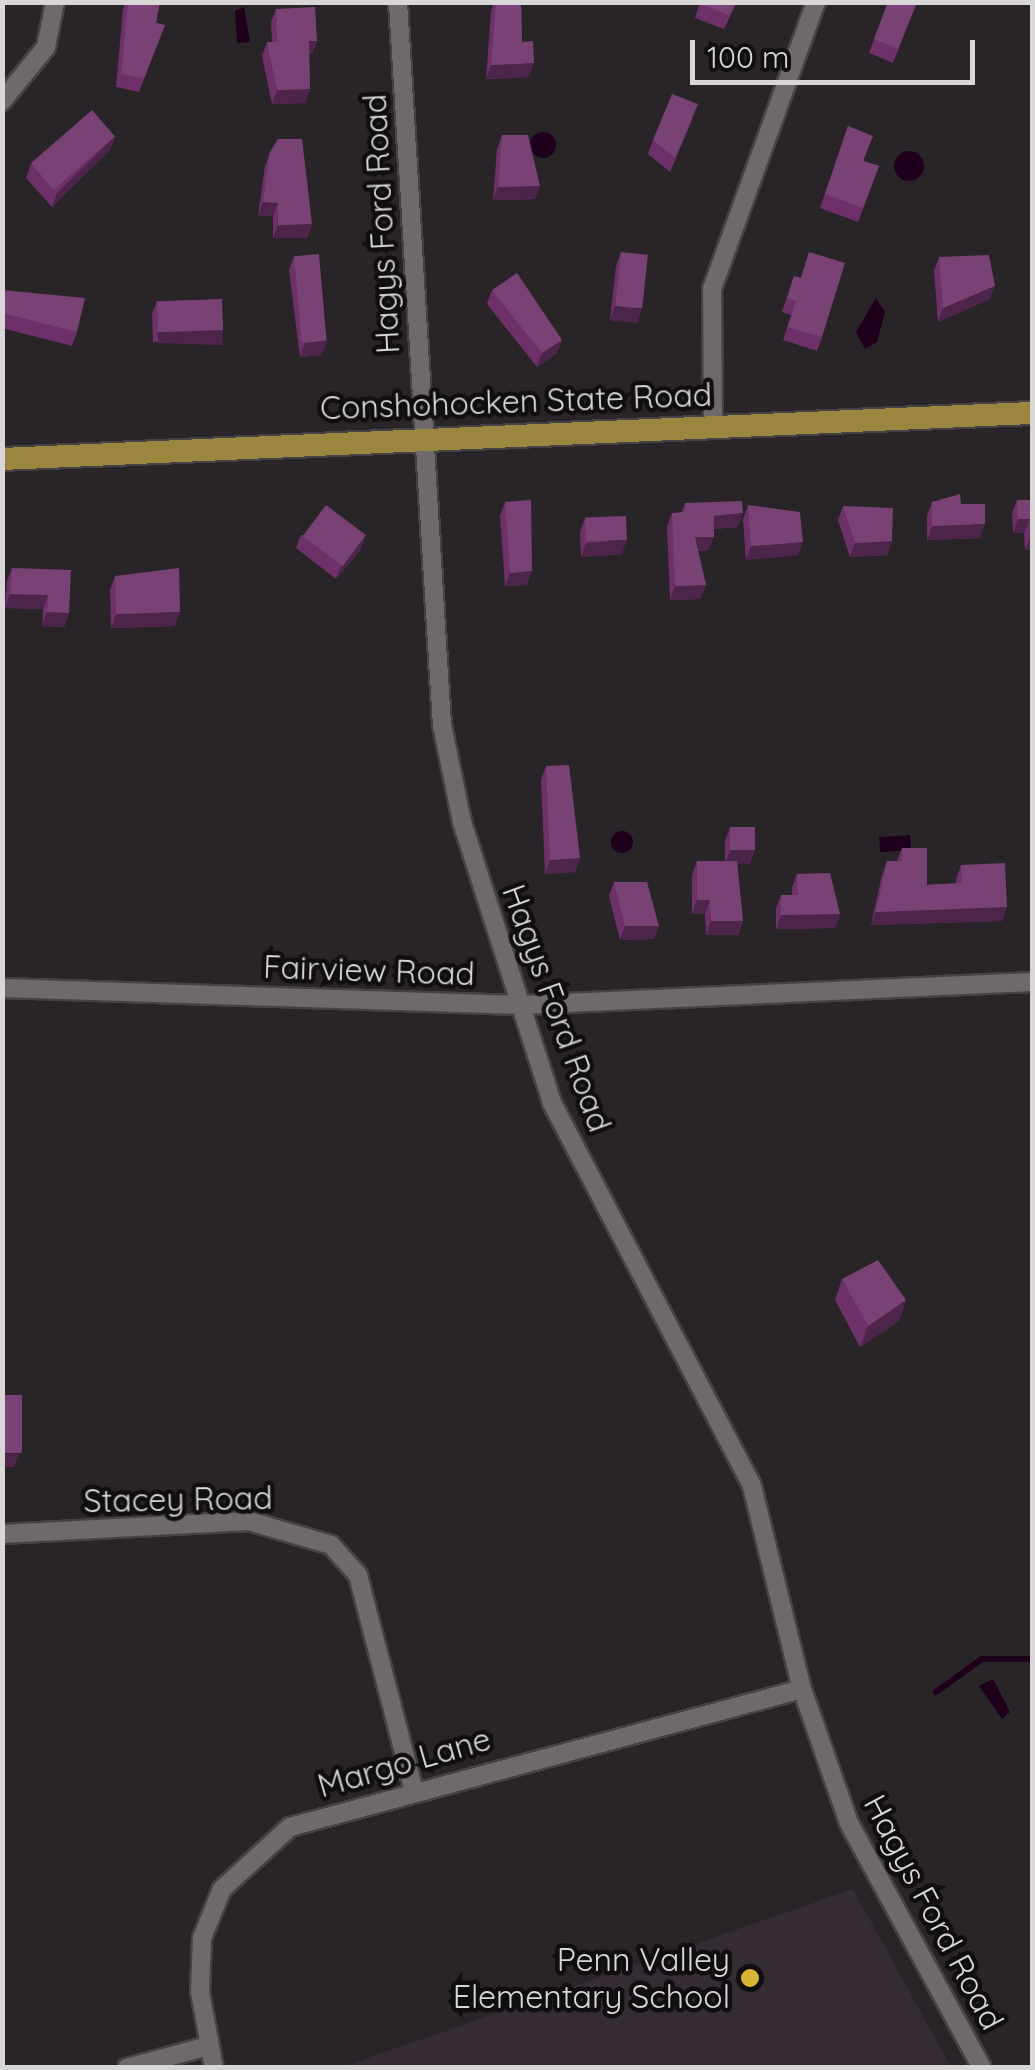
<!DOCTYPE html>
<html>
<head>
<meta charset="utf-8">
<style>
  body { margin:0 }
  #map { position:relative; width:1035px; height:2070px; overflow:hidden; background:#292428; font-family:Quicksand,sans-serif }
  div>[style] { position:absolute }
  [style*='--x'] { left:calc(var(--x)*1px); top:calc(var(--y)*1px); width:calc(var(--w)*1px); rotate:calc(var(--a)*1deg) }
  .built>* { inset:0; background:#342b33 }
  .water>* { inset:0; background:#1e001d; transform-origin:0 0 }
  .round { border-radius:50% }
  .stream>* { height:6px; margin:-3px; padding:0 3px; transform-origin:3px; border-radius:3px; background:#1e001d }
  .roads { filter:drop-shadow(2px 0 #454245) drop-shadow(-2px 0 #454245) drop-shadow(0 2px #454245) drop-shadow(0 -2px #454245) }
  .minor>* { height:18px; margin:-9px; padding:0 9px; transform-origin:9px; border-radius:9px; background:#6e696d }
  .major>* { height:22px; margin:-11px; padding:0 11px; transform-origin:11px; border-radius:11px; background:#9b863f }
  .wall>* { inset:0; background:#6d3068 }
  .shaded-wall>* { inset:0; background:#4d244a; transform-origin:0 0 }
  .building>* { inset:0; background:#794274; transform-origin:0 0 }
  .dots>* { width:28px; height:28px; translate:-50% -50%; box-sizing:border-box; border:5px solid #100e10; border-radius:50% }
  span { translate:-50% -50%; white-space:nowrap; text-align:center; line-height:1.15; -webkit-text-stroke:9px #100e10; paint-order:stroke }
  .street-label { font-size:32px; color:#d9d6d8 }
  .poi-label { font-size:32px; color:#d9d6d8 }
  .right { translate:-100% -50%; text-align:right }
  .frame { position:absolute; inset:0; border:5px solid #d9d6d8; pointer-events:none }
  .scale { position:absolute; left:690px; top:40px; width:285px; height:45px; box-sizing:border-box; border:5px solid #d9d6d8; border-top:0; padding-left:12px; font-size:30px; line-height:35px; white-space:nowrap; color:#d9d6d8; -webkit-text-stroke:8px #100e10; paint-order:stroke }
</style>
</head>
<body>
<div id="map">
  <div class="built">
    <i style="clip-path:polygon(853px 1889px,951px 2067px,342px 2067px)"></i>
  </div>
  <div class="water">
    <i style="clip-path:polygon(244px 7px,250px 42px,237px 43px,235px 11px)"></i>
    <i class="round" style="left:530px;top:132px;width:26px;height:26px"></i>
    <i class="round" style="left:894px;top:151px;width:30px;height:30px"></i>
    <i style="clip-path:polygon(876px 298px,885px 312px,877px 342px,865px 349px,856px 332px)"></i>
    <i class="round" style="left:611px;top:831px;width:22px;height:22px"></i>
    <i style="left:910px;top:835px;width:15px;height:31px;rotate:86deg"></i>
    <i style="clip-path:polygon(993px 1679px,1010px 1712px,1002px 1719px,979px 1686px)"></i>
  </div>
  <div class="stream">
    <i style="--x:936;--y:1692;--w:57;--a:-35.7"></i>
    <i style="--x:982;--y:1659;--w:50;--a:0"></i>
  </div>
  <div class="roads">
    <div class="minor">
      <i style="--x:398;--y:2;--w:724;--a:86.52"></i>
      <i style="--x:442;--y:725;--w:99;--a:78.3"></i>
      <i style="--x:462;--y:822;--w:295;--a:72.2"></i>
      <i style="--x:552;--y:1103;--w:432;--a:62.4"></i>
      <i style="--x:752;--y:1486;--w:209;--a:76.2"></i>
      <i style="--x:802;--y:1689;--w:142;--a:70.7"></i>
      <i style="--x:849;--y:1823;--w:279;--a:61.5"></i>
      <i style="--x:2;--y:101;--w:70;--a:-50.8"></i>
      <i style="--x:46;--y:47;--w:46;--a:-78.7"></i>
      <i style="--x:713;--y:426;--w:137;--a:-90.4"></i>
      <i style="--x:712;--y:289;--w:305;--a:-70.1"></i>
      <i style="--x:2;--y:988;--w:520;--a:1.87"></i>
      <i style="--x:522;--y:1005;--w:511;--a:-2.58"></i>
      <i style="--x:2;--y:1534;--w:247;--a:-3"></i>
      <i style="--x:249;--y:1521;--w:85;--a:16.3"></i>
      <i style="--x:331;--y:1545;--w:40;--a:48"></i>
      <i style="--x:358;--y:1575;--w:220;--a:75.5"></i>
      <i style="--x:127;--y:2068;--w:84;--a:-15.2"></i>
      <i style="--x:214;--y:2068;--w:77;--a:-100.4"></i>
      <i style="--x:200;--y:1992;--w:54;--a:-87.9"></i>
      <i style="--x:202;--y:1938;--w:53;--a:-67.8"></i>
      <i style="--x:222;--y:1889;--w:92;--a:-42.4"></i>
      <i style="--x:290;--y:1827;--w:530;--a:-15.08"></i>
    </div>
    <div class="major">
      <i style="--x:2;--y:459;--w:1031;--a:-2.56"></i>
    </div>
  </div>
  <div class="wall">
    <i style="clip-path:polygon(125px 2px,160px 2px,156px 23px,165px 25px,139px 92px,116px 87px,123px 9px)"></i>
    <i style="clip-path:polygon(494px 2px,521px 2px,522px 42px,529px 77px,486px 79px,491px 11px)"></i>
    <i style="clip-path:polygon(700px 2px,737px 2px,724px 29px,695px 18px)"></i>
    <i style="clip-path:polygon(888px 2px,917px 2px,893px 63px,869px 53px)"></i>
    <i style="clip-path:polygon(276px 9px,317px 41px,312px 54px,309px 54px,310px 89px,305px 103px,272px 104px,262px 56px,267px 42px,272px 42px,271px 22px)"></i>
    <i style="clip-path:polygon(693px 118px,670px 172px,648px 154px,653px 140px)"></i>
    <i style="clip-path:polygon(848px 126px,864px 161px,879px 166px,858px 222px,820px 208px)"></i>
    <i style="clip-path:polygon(502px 135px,535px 199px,493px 200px,497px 149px)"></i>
    <i style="clip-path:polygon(115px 136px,110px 150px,52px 207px,26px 178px,31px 164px)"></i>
    <i style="clip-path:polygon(270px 152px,312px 224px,307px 238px,273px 238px,273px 216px,258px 216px,265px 166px)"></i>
    <i style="clip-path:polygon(621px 252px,637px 323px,610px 320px,616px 266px)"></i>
    <i style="clip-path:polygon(809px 252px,822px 337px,817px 351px,783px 340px,791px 315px,782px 312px,794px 276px,801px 278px)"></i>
    <i style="clip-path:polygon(294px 256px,322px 355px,300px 357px,289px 270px)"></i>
    <i style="clip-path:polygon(939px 257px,990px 299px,938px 322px,934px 271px)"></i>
    <i style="clip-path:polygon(2px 290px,77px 332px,72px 346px,2px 328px)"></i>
    <i style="clip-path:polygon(492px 290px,562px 340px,557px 353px,537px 367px,487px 304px)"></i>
    <i style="clip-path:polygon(157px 301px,223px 330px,218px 344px,153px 342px,152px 314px)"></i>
    <i style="clip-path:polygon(1017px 500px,1032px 500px,1032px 550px,1025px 550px,1024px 533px,1013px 533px,1012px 514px)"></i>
    <i style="clip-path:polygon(505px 502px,527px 585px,505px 586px,500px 516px)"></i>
    <i style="clip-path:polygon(932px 502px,961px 504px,980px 538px,927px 540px,927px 516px)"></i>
    <i style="clip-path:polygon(685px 503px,738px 527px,714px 529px,709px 550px,698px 551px,706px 585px,700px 599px,670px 600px,667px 527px,672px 513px,681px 513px)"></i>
    <i style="clip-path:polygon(748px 505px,803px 542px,798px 555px,746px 560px,743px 519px)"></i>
    <i style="clip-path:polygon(843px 506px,892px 541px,887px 555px,850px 557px,838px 520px)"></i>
    <i style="clip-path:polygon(585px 518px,622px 554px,581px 557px,580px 532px)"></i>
    <i style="clip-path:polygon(301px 535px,361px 549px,336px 579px,296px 548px)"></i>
    <i style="clip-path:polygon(12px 568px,69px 613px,64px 627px,42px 626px,43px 609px,5px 608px,7px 581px)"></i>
    <i style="clip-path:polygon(115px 576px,175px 626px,111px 628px,110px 590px)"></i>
    <i style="clip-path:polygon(546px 766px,580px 858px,575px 872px,545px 874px,541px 780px)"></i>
    <i style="clip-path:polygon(730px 827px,750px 864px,737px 864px,743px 921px,738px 935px,706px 935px,705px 914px,692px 914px,692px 875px,697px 861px,725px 861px,725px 841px)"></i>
    <i style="clip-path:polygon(902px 848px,927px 885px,956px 883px,956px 879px,961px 865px,1002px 921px,871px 925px,882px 875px,887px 861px,897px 861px)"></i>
    <i style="clip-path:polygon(797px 874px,840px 914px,835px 928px,776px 929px,776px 908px,781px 895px,792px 895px,792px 888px)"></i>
    <i style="clip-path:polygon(614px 882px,659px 926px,654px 939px,620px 940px,609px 896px)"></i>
    <i style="clip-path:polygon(842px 1279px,906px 1300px,899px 1321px,860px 1347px,835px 1300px)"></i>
  </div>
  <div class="shaded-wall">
    <i style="clip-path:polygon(309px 41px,317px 41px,312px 54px,304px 55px)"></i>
    <i style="clip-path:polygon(534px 63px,529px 77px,486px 79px,491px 65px)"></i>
    <i style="clip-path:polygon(310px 89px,305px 103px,272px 104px,277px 90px)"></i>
    <i style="clip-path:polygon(115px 136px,110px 150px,52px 207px,57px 193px)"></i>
    <i style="clip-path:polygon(540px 186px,535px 199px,493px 200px,498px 187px)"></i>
    <i style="clip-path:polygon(263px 202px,278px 203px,273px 216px,258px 216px)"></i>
    <i style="clip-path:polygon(312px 224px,307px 238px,273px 238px,278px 225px)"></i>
    <i style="clip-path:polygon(995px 286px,990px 299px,938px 322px,943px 308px)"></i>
    <i style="clip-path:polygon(615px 306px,642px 309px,637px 323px,610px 320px)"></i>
    <i style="left:158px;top:328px;width:65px;height:15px;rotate:2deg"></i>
    <i style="clip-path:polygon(562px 340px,557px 353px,537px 367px,542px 353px)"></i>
    <i style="clip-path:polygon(327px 341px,322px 355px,300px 357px,305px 343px)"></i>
    <i style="clip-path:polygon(743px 513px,738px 527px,708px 529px,714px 516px)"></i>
    <i style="clip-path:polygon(1018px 519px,1030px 519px,1024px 533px,1013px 533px)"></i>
    <i style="clip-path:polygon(985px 524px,980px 538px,927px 540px,932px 526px)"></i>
    <i style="clip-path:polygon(366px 535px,361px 549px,336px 579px,341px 565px)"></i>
    <i style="clip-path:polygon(1030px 536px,1032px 536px,1032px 550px,1025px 550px)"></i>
    <i style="clip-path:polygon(695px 537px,714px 537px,709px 550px,690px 551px)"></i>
    <i style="clip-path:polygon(627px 540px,622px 554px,581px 557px,586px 543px)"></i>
    <i style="clip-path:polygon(892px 541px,887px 555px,850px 557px,855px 543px)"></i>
    <i style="clip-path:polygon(803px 542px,798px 555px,746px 560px,751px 546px)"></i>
    <i style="clip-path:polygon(532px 571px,527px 585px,505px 586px,510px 573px)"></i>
    <i style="clip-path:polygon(706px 585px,700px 599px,670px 600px,675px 586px)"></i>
    <i style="clip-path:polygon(10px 594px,48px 595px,43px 609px,5px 608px)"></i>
    <i style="clip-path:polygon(47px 612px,69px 613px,64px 627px,42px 626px)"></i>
    <i style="clip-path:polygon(180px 612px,175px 626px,111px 628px,116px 614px)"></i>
    <i style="clip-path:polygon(730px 850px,755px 850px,750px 864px,725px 864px)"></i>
    <i style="clip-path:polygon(580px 858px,575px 872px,545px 874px,550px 860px)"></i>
    <i style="clip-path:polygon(697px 900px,710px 900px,705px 914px,692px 914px)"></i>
    <i style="clip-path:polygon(1007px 907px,1002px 921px,871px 925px,876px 912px)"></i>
    <i style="clip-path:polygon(840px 914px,835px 928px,776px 929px,781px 915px)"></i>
    <i style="clip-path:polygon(711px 921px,743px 921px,738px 935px,706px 935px)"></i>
    <i style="clip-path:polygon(625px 926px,659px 926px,654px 939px,620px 940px)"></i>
    <i style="clip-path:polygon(906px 1300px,899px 1321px,860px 1347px,868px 1326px)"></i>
    <i style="clip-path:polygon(2px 1453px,20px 1454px,14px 1467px,2px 1467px)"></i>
  </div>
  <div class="building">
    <i style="clip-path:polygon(128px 2px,160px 2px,156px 23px,165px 25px,144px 78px,121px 74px)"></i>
    <i style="clip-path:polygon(496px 2px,521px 2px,522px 42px,533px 41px,534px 63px,491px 65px)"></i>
    <i style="clip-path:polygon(700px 2px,735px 2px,729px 15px,700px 4px)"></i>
    <i style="clip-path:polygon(888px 2px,917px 2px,898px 49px,874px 39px)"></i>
    <i style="clip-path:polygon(315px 7px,317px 41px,309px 41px,310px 89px,277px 90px,267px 42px,277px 42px,276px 9px)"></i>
    <i style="clip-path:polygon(672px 94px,698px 104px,675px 158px,653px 140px)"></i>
    <i style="left:92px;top:110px;width:35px;height:81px;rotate:49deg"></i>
    <i style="clip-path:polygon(848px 126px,873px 136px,863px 161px,879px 166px,863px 208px,825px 194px)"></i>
    <i style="clip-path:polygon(502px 135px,528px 135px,540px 186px,498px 187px)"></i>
    <i style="clip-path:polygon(278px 139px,302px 139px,312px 224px,278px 225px,278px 203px,263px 202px,270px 152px)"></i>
    <i style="left:621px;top:252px;width:27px;height:54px;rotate:6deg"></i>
    <i style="clip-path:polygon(809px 252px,845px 263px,822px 337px,788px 327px,796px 301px,787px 298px,794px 276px,801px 278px)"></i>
    <i style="left:319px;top:254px;width:87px;height:25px;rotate:85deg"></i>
    <i style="clip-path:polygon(989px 255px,995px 286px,943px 308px,939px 257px)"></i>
    <i style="clip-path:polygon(517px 273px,562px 340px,542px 353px,492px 290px)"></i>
    <i style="clip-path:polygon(2px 290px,85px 298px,77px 332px,2px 313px)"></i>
    <i style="left:222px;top:299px;width:31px;height:65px;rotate:88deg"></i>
    <i style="clip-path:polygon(960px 494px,961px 504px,985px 504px,985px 524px,932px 526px,932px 502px)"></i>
    <i style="clip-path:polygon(531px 500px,532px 571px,510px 573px,505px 502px)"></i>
    <i style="clip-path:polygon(1017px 500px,1032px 500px,1032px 536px,1030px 536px,1030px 519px,1018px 519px)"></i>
    <i style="clip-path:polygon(742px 501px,743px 513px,714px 516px,714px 537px,695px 537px,706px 585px,675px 586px,672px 513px,685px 512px,685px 503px)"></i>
    <i style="left:326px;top:505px;width:50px;height:39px;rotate:37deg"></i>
    <i style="clip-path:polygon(748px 505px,800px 512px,803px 542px,751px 546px)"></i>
    <i style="clip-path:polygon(843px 506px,893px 508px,892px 541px,855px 543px)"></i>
    <i style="left:626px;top:516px;width:24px;height:41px;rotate:88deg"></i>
    <i style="clip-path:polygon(12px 568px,71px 570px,69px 613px,47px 612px,48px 595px,10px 594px)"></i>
    <i style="clip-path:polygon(179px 568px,180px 612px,116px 614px,115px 576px)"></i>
    <i style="clip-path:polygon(569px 765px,580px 858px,550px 860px,546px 766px)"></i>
    <i style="left:730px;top:827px;width:25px;height:23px"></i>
    <i style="clip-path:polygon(902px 848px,927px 848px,927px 885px,962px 883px,961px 865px,1005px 863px,1007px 907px,876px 912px,887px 861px,902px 861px)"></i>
    <i style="clip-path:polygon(697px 861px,737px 861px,743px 921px,711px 921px,710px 900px,697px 900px)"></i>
    <i style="clip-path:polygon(830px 873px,840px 914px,781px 915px,781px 895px,798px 895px,797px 874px)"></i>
    <i style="clip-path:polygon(614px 882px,647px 882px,659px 926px,625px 926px)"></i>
    <i style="clip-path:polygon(878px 1260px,906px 1300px,868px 1326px,842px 1279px)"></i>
    <i style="left:2px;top:1395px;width:20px;height:58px"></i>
  </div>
  <div class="dots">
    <i style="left:750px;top:1978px;background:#d7b434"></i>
  </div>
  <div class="street-label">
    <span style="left:381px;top:224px;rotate:-93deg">Hagys Ford Road</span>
    <span style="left:516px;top:401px;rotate:-2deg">Conshohocken State Road</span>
    <span style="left:369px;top:970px;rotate:2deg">Fairview Road</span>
    <span style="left:557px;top:1008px;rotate:70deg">Hagys Ford Road</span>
    <span style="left:178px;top:1499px;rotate:-1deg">Stacey Road</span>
    <span style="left:404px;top:1762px;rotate:-16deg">Margo Lane</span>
    <span style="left:934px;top:1912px;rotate:62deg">Hagys Ford Road</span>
  </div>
  <div class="poi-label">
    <span class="right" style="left:730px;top:1978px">Penn Valley<br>Elementary School</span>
  </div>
  <div class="frame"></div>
  <div class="scale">100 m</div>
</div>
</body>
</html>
